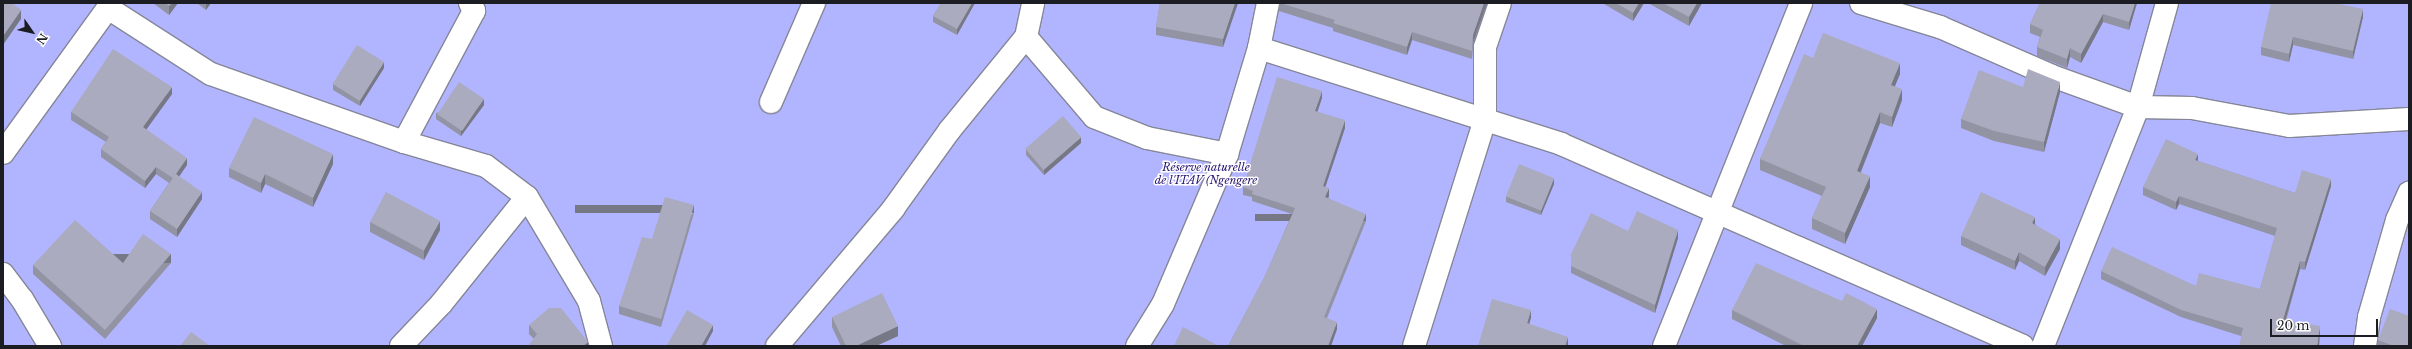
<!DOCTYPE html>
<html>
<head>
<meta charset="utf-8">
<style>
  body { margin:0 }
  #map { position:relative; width:2412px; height:349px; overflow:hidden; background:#dedff3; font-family:"Libre Baskerville",serif }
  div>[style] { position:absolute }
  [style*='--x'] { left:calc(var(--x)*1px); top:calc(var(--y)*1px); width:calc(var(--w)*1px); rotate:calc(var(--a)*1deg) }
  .green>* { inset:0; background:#b1b4fe; transform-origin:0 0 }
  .roads { filter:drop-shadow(1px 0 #858698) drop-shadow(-1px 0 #858698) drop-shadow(0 1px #858698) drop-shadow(0 -1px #858698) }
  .street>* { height:22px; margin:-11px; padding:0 11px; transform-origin:11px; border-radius:11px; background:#fff }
  .wall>* { inset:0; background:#9293a3 }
  .shaded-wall>* { inset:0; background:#777885; transform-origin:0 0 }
  .building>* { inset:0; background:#aaabbe; transform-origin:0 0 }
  span { translate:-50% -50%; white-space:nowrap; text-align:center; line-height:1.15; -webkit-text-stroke:3px #fff; paint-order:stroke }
  .park-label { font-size:11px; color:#26136f; font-style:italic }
  .frame { position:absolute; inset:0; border:4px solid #1c1c23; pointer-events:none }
  .north { position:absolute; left:12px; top:12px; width:40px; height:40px; -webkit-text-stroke:3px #fff; paint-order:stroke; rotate:124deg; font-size:11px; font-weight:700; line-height:16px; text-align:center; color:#1c1c23 }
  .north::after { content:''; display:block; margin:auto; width:14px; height:18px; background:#1c1c23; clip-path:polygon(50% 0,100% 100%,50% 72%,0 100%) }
  .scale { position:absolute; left:2270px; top:319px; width:108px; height:18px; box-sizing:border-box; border:2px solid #1c1c23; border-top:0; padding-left:5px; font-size:12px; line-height:14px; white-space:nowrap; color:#1c1c23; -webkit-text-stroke:3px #fff; paint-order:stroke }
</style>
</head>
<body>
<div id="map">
  <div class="green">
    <i style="left:3px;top:3px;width:2406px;height:343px"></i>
  </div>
  <div class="roads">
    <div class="street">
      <i style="--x:1861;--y:3;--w:83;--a:16.9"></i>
      <i style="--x:1940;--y:27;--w:122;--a:23.6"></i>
      <i style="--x:2052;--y:76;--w:91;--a:19.8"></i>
      <i style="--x:2138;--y:107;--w:54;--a:1.1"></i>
      <i style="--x:2192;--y:108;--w:99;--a:10.5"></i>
      <i style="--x:2289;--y:126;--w:120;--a:-3.3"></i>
      <i style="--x:1026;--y:37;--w:105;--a:49.6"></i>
      <i style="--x:1094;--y:117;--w:57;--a:21.6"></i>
      <i style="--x:1147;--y:138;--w:82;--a:11.3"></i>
      <i style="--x:1259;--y:48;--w:317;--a:17.6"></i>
      <i style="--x:1561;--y:144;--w:504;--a:23.62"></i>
      <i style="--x:771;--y:102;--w:108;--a:-66.5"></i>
      <i style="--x:404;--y:142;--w:149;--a:-61.9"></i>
      <i style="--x:474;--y:11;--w:9;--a:-117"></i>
      <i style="--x:3;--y:153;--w:179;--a:-54.1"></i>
      <i style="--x:108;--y:8;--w:122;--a:32.7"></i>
      <i style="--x:211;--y:74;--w:205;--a:19.4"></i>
      <i style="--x:404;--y:142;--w:85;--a:16.3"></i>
      <i style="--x:486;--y:166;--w:51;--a:37.1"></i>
      <i style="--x:527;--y:197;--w:121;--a:59.2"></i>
      <i style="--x:589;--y:301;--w:47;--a:75.1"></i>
      <i style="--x:3;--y:274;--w:31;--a:53"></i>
      <i style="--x:22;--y:299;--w:55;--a:59.2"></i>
      <i style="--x:401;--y:346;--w:58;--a:-46.4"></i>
      <i style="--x:441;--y:304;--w:137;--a:-51.2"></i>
      <i style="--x:777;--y:346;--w:180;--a:-49.7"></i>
      <i style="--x:893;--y:209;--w:96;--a:-54.3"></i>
      <i style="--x:949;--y:131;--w:122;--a:-50.7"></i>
      <i style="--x:1026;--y:37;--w:35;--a:-78"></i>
      <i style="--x:1137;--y:346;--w:49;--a:-58.2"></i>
      <i style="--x:1163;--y:304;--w:163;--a:-66.9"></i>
      <i style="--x:1227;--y:154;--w:111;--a:-73.2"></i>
      <i style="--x:1259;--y:48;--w:46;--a:-78.7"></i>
      <i style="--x:1414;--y:346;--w:237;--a:-72.6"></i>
      <i style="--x:1485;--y:120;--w:73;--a:-90"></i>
      <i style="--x:1485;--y:47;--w:46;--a:-71.2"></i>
      <i style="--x:1664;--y:346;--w:369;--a:-68.2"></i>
      <i style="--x:2043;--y:346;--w:257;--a:-68.3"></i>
      <i style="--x:2138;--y:107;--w:108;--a:-74.4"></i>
      <i style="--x:2365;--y:346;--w:29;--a:-82"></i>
      <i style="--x:2369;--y:317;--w:101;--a:-73.9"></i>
      <i style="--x:2397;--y:220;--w:30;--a:-66"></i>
    </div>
  </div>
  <div class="wall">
    <i style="clip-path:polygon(153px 3px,178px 3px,169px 15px)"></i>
    <i style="clip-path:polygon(197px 3px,211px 3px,206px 10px)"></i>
    <i style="clip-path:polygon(941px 3px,975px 3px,957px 35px,933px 22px,933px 16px)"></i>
    <i style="clip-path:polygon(1160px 3px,1238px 3px,1223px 47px,1156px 35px,1156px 27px)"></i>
    <i style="clip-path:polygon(1279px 3px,1487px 3px,1473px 43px,1472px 59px,1412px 40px,1407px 55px,1333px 31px,1333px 28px,1279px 11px)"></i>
    <i style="clip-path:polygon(1604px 3px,1644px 3px,1633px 21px,1604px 4px)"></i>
    <i style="clip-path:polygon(1648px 3px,1702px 3px,1689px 26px)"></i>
    <i style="clip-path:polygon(2040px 3px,2137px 3px,2129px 30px,2103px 22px,2081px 63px,2070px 57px,2067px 68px,2037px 56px,2037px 47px,2040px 37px,2030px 33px,2030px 24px)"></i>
    <i style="clip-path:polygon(2330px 4px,2363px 17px,2353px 59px,2293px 45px,2289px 62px,2261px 55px,2261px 47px)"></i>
    <i style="clip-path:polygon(1813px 58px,1900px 74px,1895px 86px,1902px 100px,1892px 127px,1880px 123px,1861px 172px,1870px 187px,1845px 244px,1812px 229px,1812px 218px,1822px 196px,1760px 170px,1760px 159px)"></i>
    <i style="clip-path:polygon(384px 68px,360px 106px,333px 90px,333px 84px)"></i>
    <i style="clip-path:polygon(2023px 87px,2060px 92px,2044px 152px,1994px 141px,1961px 128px,1961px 119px)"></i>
    <i style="clip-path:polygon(172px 94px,146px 130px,187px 165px,179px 176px,202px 199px,177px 237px,150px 219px,150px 211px,169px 183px,156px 174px,145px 188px,101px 157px,101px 149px,106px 142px,71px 120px,71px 112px)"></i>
    <i style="clip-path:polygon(1322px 98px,1317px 112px,1345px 128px,1325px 187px,1329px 196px,1328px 198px,1366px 221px,1327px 318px,1337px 329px,1331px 346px,1228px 346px,1265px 276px,1292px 214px,1252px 201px,1252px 197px,1243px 195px,1243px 187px)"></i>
    <i style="clip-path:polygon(484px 105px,461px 136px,436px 119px,436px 113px)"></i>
    <i style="clip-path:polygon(1081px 143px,1044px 175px,1026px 155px,1026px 149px)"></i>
    <i style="clip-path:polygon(2198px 161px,2295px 193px,2331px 186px,2305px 270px,2300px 269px,2286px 321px,2320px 334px,2241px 336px,2181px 317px,2101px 279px,2101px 271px,2196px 286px,2260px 289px,2275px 236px,2179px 204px,2176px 210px,2143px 195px,2143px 187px)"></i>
    <i style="clip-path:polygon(333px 164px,313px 207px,265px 184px,261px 193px,229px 177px,229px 168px)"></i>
    <i style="clip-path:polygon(1554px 184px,1541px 215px,1506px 202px,1506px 196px)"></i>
    <i style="clip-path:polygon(694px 213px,661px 327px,619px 314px,619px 306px,652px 239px)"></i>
    <i style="clip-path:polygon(370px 222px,440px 230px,424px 260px,370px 232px)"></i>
    <i style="clip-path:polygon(2035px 224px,2060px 249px,2045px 276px,2019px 261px,2015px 270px,1961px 245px,1961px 236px)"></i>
    <i style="clip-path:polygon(1628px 231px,1678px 238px,1655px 313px,1571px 273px,1571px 254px)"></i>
    <i style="clip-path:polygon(123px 263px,171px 263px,105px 339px,33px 274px,33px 265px)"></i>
    <i style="clip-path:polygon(1732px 310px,1877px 318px,1862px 346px,1786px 346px,1732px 319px)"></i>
    <i style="clip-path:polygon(832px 317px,898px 336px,876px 346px,841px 346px,832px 327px)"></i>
    <i style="clip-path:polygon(529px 325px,588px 346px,534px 339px,529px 334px)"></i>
    <i style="clip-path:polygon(2378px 340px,2409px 346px,2378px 346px)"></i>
  </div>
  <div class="shaded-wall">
    <i style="clip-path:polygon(172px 3px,178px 3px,169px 15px,169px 6px)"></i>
    <i style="clip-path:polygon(206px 3px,211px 3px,206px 10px)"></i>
    <i style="clip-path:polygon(972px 3px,975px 3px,957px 35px,957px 29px)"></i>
    <i style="clip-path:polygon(1235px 3px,1238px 3px,1223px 47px,1223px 39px)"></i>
    <i style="clip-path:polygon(1484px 3px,1487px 3px,1473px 43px,1472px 59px,1473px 35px)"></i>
    <i style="clip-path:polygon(1639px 3px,1644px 3px,1633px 21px,1633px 13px)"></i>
    <i style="clip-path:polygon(1697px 3px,1702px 3px,1689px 26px,1689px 17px)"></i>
    <i style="clip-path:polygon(2135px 3px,2137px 3px,2129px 30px,2129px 22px)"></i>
    <i style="clip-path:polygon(2363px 9px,2363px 17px,2353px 59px,2353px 51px)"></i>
    <i style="clip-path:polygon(21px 10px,21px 19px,3px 45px,3px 36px)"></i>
    <i style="clip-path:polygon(2103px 14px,2103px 22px,2081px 63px,2081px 54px)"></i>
    <i style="clip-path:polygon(1412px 32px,1412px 40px,1407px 55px,1407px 47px)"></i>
    <i style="clip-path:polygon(2293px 37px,2293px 45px,2289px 62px,2289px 54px)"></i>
    <i style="clip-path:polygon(2070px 48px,2070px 57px,2067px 68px,2067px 59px)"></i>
    <i style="clip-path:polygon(384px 62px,384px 68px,360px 106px,360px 100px)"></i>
    <i style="clip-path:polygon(1900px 63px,1900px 74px,1891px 95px,1891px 85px)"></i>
    <i style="clip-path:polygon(2060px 82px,2060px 92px,2044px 152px,2044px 142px)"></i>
    <i style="clip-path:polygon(172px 87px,172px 94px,143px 134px,143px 127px)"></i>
    <i style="clip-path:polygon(1902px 89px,1902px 100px,1892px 127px,1892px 117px)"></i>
    <i style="clip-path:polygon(1322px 91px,1322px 98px,1315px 119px,1315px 111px)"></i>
    <i style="clip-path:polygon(484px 99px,484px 105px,461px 136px,461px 130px)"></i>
    <i style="clip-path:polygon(1880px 112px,1880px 123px,1857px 181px,1857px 171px)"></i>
    <i style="clip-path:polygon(1345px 120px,1345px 128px,1323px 194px,1323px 186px)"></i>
    <i style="clip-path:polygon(1081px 137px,1081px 143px,1044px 175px,1044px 169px)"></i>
    <i style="clip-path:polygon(333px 154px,333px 164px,313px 207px,313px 198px)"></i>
    <i style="clip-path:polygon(2198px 154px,2198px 162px,2195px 160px)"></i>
    <i style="clip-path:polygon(187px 158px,187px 165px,176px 181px,176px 174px)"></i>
    <i style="clip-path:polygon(156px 167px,156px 174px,145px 188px,145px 181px)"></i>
    <i style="clip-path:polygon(265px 174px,265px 184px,261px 193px,261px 183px)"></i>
    <i style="clip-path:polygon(1870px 176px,1870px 187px,1845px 244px,1845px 233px)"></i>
    <i style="clip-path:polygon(1554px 178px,1554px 184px,1541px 215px,1541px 209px)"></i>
    <i style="clip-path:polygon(2331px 179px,2331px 186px,2305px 270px,2305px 262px)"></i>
    <i style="clip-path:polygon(1329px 188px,1329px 196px,1325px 205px,1325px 197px)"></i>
    <i style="clip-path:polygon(202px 192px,202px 199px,177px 237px,177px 229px)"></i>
    <i style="clip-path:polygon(2179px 196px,2179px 204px,2176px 210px,2176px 202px)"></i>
    <i style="left:694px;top:205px;width:8px;height:119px;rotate:90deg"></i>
    <i style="left:1366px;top:214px;width:7px;height:111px;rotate:90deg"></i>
    <i style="clip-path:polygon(2035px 217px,2035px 226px,2032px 223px)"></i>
    <i style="clip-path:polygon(440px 221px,440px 230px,424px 260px,424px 250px)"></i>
    <i style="clip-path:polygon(1678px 230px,1678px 238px,1655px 313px,1655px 305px)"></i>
    <i style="clip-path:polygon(2060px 239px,2060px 249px,2045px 276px,2045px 267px)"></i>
    <i style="clip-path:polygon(2019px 252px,2019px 261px,2015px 270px,2015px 261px)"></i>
    <i style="left:171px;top:254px;width:9px;height:101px;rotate:90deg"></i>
    <i style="clip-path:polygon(2300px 261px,2300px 269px,2283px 328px,2283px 320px)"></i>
    <i style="clip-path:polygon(1877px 309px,1877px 318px,1862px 346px,1857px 346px)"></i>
    <i style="clip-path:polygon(1531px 310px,1531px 318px,1527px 332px,1527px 323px)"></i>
    <i style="clip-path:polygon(1337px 322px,1337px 329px,1331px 346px,1328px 346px)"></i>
    <i style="clip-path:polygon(713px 325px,713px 331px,705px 346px,701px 346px)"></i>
    <i style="clip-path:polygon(898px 326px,898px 336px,876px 346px,856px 346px)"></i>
    <i style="clip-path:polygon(2320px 326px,2320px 334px,2319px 346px,2317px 346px)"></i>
    <i style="clip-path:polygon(1568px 337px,1568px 346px,1565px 346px)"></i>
    <i style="clip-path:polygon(588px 342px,588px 346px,583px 346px)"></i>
  </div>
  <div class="building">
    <i style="clip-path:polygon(3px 3px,12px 3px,21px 10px,3px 36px)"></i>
    <i style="clip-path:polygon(165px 3px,172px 3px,169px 6px)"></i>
    <i style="clip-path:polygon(941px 3px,972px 3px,957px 29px,933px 16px)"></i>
    <i style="clip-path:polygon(1160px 3px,1235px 3px,1223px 39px,1156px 27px)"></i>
    <i style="clip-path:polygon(1280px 3px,1484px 3px,1473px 35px,1472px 51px,1412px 32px,1407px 47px,1333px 23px,1335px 20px)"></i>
    <i style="clip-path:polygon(1616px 3px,1639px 3px,1633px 13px)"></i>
    <i style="clip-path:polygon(1663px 3px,1697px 3px,1689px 17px)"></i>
    <i style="clip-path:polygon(2040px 3px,2135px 3px,2129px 22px,2103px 14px,2081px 54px,2070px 48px,2067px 59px,2037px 47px,2043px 30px,2030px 24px)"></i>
    <i style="clip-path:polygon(2271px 3px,2325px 3px,2330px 4px,2330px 3px,2334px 3px,2363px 9px,2353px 51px,2293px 37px,2289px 54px,2261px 47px)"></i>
    <i style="clip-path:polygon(1823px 33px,1900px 63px,1891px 85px,1902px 89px,1892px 117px,1880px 112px,1857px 171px,1870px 176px,1845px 233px,1812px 218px,1826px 187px,1760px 159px,1804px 54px,1813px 58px)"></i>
    <i style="left:357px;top:45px;width:32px;height:46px;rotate:32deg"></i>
    <i style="clip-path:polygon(113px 49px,172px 87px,143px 127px,187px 158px,176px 174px,202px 192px,177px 229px,150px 211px,173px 178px,156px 167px,145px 181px,101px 149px,109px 137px,71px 112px)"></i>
    <i style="clip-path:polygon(2028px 69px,2060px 82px,2044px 142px,1994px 131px,1961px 119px,1979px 70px,2023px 87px)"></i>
    <i style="clip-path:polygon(1277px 77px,1322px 91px,1315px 111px,1345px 120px,1323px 186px,1329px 188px,1325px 197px,1366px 214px,1324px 317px,1337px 322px,1328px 346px,1228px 346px,1265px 276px,1295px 208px,1252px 194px,1253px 191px,1243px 187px)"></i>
    <i style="left:459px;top:82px;width:30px;height:39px;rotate:34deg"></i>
    <i style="left:1063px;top:116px;width:28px;height:50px;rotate:49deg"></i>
    <i style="clip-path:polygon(254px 117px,333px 154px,313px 198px,265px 174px,261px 183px,229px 168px)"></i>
    <i style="clip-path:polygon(2166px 139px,2198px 154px,2195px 160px,2295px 193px,2302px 170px,2331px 179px,2305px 262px,2300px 261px,2283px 320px,2320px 326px,2317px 346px,2239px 346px,2243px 328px,2181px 310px,2101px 271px,2112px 247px,2196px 286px,2199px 273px,2260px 289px,2277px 228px,2179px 196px,2176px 202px,2143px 187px)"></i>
    <i style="left:1519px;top:164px;width:38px;height:35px;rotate:22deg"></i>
    <i style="left:386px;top:192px;width:61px;height:34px;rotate:28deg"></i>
    <i style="clip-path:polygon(1981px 192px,2035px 217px,2032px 223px,2060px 239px,2045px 267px,2019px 252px,2015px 261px,1961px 236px)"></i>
    <i style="clip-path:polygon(665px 197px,694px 205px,661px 319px,619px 306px,642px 237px,652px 239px)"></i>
    <i style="clip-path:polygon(1637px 211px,1678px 230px,1655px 305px,1571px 266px,1571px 254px,1591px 213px,1628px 231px)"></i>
    <i style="clip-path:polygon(75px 220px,123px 263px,143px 234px,171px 254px,105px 330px,33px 265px)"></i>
    <i style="clip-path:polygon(1756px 263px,1842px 301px,1846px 293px,1877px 309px,1857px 346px,1804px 346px,1732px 310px)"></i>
    <i style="clip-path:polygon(882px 293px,898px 326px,856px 346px,846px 346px,832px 317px)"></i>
    <i style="clip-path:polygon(1492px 299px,1531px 310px,1527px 323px,1568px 337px,1565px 346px,1478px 346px)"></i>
    <i style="clip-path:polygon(549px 308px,561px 308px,588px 342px,583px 346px,528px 346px,537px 334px,529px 325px)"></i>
    <i style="clip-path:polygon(2390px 309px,2409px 316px,2409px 346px,2394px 346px,2378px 340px)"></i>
    <i style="clip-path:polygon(687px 310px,713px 325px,701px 346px,669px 346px,667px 345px)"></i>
    <i style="clip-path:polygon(1183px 327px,1219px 346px,1174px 346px)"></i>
    <i style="clip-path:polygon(191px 332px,210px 346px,180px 346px)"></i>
  </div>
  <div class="park-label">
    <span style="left:1206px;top:174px">Réserve naturelle<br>de l'ITAV (Ngengere</span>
  </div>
  <div class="frame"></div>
  <div class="north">N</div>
  <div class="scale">20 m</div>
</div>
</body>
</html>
